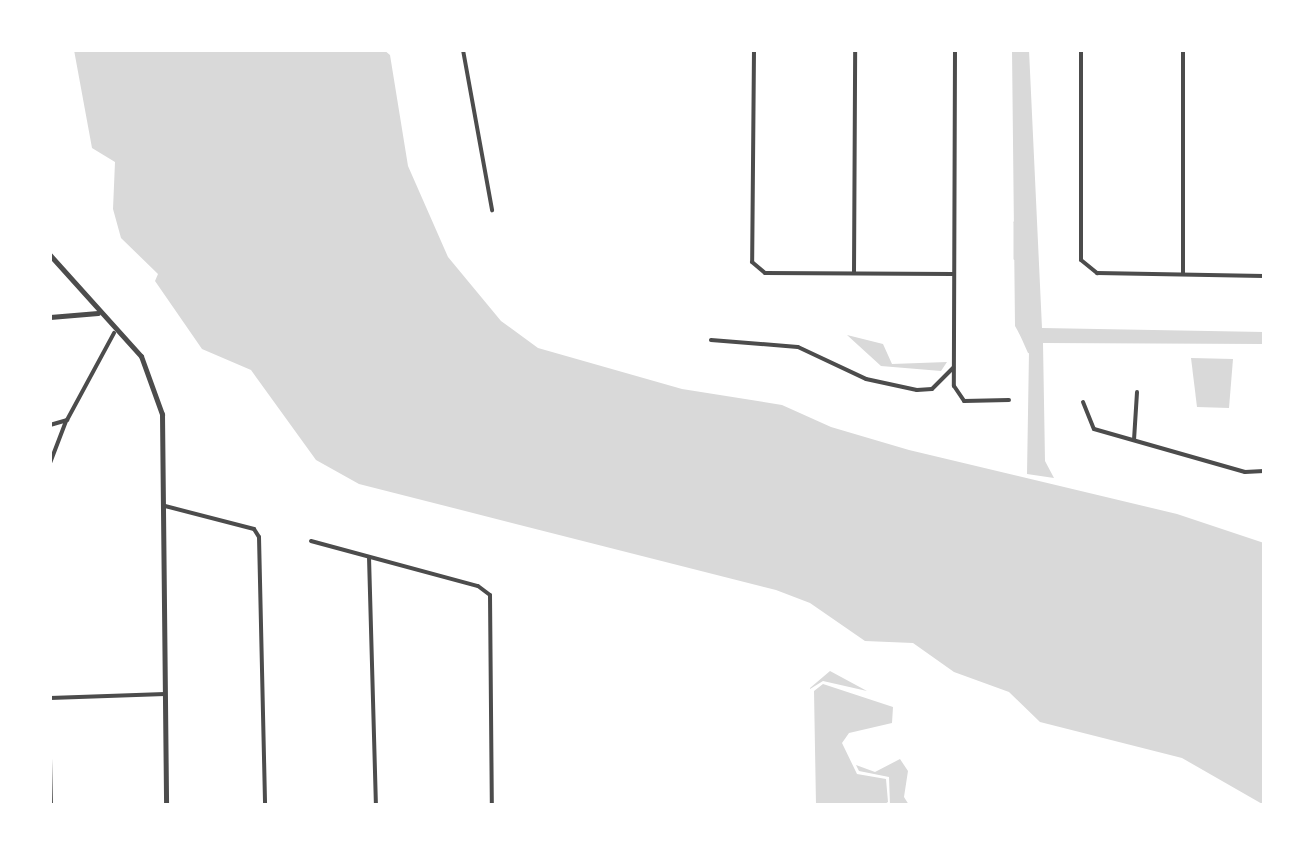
<!DOCTYPE html>
<html>
<head>
<meta charset="utf-8">
<style>
  body { margin:0 }
  #map { position:relative; width:1314px; height:855px; overflow:hidden; background:#fff; font-family:"Titillium Web",sans-serif }
  div>[style] { position:absolute }
  [style*='--x'] { left:calc(var(--x)*1px); top:calc(var(--y)*1px); width:calc(var(--w)*1px); rotate:calc(var(--a)*1deg) }
  .water>* { inset:0; background:#d9d9d9 }
  .stream>* { height:2.5px; margin:-1.25px; padding:0 1.25px; transform-origin:1.25px; border-radius:1.25px; background:#d9d9d9 }
  .minor>* { height:4px; margin:-2px; padding:0 2px; transform-origin:2px; border-radius:2px; background:#4c4c4c }
  .tertiary>* { height:5px; margin:-2.5px; padding:0 2.5px; transform-origin:2.5px; border-radius:2.5px; background:#4c4c4c }
  span { translate:-50% -50%; white-space:nowrap; text-align:center; line-height:1.15; -webkit-text-stroke:8px #fff; paint-order:stroke }
  .frame { position:absolute; inset:0; border:52px solid #fff; pointer-events:none }
</style>
</head>
<body>
<div id="map">
  <div class="water">
    <i style="clip-path:polygon(74px 50px,384px 50px,390px 55px,408px 166px,448px 257px,501px 321px,538px 348px,682px 389px,782px 405px,831px 427px,909px 450px,1177px 514px,1264px 543px,1264px 805px,1182px 758px,1040px 722px,1009px 692px,954px 672px,913px 643px,865px 641px,810px 603px,776px 590px,359px 484px,316px 460px,251px 370px,202px 349px,155px 281px,158px 274px,121px 238px,113px 209px,115px 162px,92px 148px)"></i>
    <i style="clip-path:polygon(1012px 50px,1029px 50px,1042px 328px,1264px 332px,1264px 344px,1043px 343px,1045px 461px,1054px 478px,1027px 474px,1029px 351px,1015px 326px)"></i>
    <i style="clip-path:polygon(847px 335px,883px 344px,892px 364px,947px 362px,941px 371px,881px 366px)"></i>
    <i style="clip-path:polygon(1191px 358px,1233px 359px,1229px 408px,1197px 407px)"></i>
    <i style="clip-path:polygon(830px 671px,867px 691px,823px 681px,810px 689px,807px 805px,810px 688px)"></i>
    <i style="clip-path:polygon(823px 684px,893px 707px,892px 723px,849px 733px,842px 743px,857px 774px,886px 779px,888px 802px,883px 805px,816px 805px,814px 691px)"></i>
    <i style="clip-path:polygon(900px 759px,908px 771px,904px 797px,909px 805px,890px 805px,889px 777px,859px 771px,856px 765px,875px 772px)"></i>
  </div>
  <div class="stream">
    <i style="--x:1015;--y:222;--w:36;--a:90"></i>
    <i style="--x:1020;--y:331;--w:22;--a:66"></i>
  </div>
  <div class="minor">
    <i style="--x:463;--y:50;--w:163;--a:79.7"></i>
    <i style="--x:754;--y:50;--w:212;--a:90.5"></i>
    <i style="--x:752;--y:262;--w:17;--a:40"></i>
    <i style="--x:765;--y:273;--w:188;--a:0.3"></i>
    <i style="--x:955;--y:50;--w:336;--a:90.2"></i>
    <i style="--x:954;--y:386;--w:18;--a:56"></i>
    <i style="--x:964;--y:401;--w:45;--a:-1.3"></i>
    <i style="--x:1081;--y:50;--w:210;--a:90"></i>
    <i style="--x:1081;--y:260;--w:21;--a:39"></i>
    <i style="--x:1097;--y:273;--w:167;--a:1"></i>
    <i style="--x:1183;--y:50;--w:223;--a:90"></i>
    <i style="--x:854;--y:273;--w:223;--a:-89.7"></i>
    <i style="--x:711;--y:340;--w:87;--a:4.6"></i>
    <i style="--x:798;--y:347;--w:75;--a:25.2"></i>
    <i style="--x:866;--y:379;--w:52;--a:12.2"></i>
    <i style="--x:917;--y:390;--w:15;--a:-4"></i>
    <i style="--x:932;--y:389;--w:30;--a:-45"></i>
    <i style="--x:1083;--y:402;--w:29;--a:68"></i>
    <i style="--x:1094;--y:429;--w:157;--a:15.9"></i>
    <i style="--x:1245;--y:472;--w:19;--a:-3"></i>
    <i style="--x:50;--y:425;--w:18;--a:-16"></i>
    <i style="--x:67;--y:420;--w:99;--a:-61.6"></i>
    <i style="--x:1134;--y:440;--w:48;--a:-86.4"></i>
    <i style="--x:50;--y:463;--w:45;--a:-69.1"></i>
    <i style="--x:165;--y:506;--w:92;--a:14.5"></i>
    <i style="--x:254;--y:529;--w:9;--a:58"></i>
    <i style="--x:259;--y:537;--w:268;--a:88.7"></i>
    <i style="--x:311;--y:541;--w:173;--a:15.1"></i>
    <i style="--x:478;--y:586;--w:15;--a:37"></i>
    <i style="--x:490;--y:595;--w:210;--a:89.5"></i>
    <i style="--x:369;--y:557;--w:248;--a:88.4"></i>
    <i style="--x:50;--y:698;--w:115;--a:-2"></i>
    <i style="--x:50;--y:758;--w:47;--a:88.8"></i>
  </div>
  <div class="tertiary">
    <i style="--x:50;--y:255;--w:136;--a:48"></i>
    <i style="--x:141;--y:356;--w:62;--a:70.1"></i>
    <i style="--x:162;--y:414;--w:391;--a:89.4"></i>
    <i style="--x:50;--y:317;--w:48;--a:-4.8"></i>
  </div>
  <div class="frame"></div>
</div>
</body>
</html>
